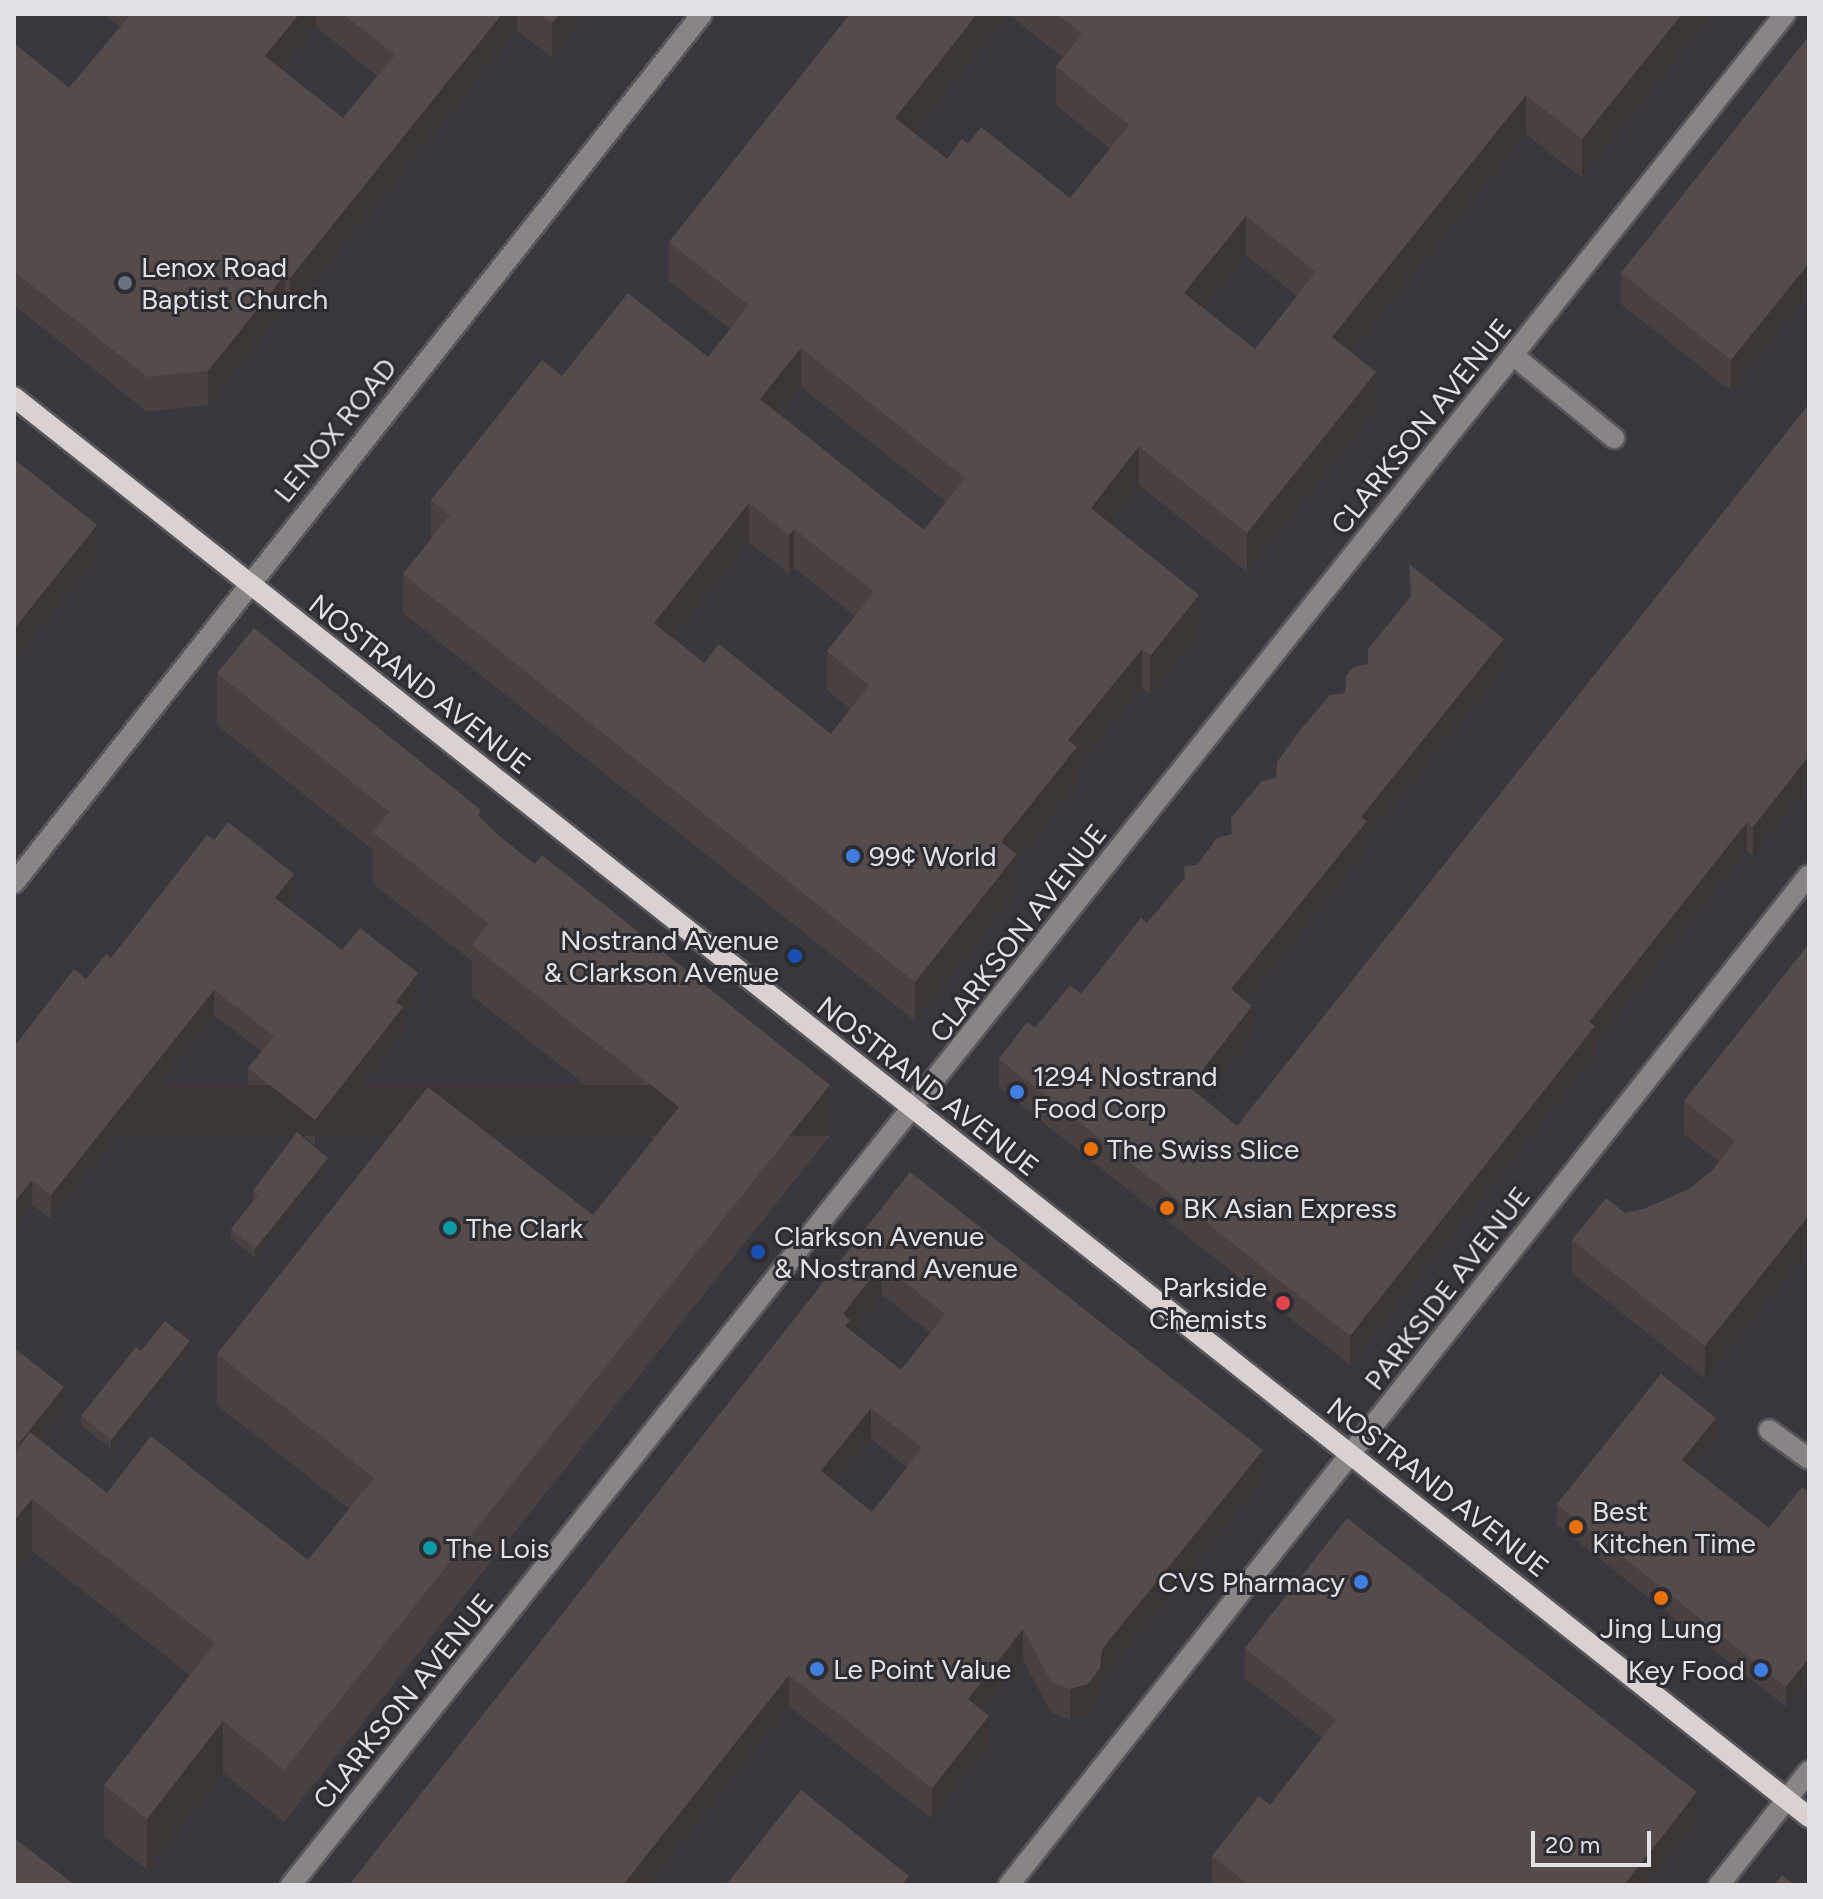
<!DOCTYPE html>
<html>
<head>
<meta charset="utf-8">
<style>
  body { margin:0 }
  #map { position:relative; width:1823px; height:1899px; overflow:hidden; background:#38373d; font-family:Figtree,sans-serif }
  div>[style] { position:absolute }
  [style*='--x'] { left:calc(var(--x)*1px); top:calc(var(--y)*1px); width:calc(var(--w)*1px); rotate:calc(var(--a)*1deg) }
  .roads { filter:drop-shadow(2px 0 #57565b) drop-shadow(-2px 0 #57565b) drop-shadow(0 2px #57565b) drop-shadow(0 -2px #57565b) }
  .minor>* { height:20px; margin:-10px; padding:0 10px; transform-origin:10px; border-radius:10px; background:#898584 }
  .major>* { height:20px; margin:-10px; padding:0 10px; transform-origin:10px; border-radius:10px; background:#dad2d1 }
  .wall>* { inset:0; background:#484140 }
  .shaded-wall>* { inset:0; background:#3b3534; transform-origin:0 0 }
  .building>* { inset:0; background:#544c4a }
  .dots>* { width:22px; height:22px; translate:-50% -50%; box-sizing:border-box; border:4px solid #2e2c33; border-radius:50% }
  span { translate:-50% -50%; white-space:nowrap; text-align:center; line-height:1.15; -webkit-text-stroke:6px #2e2c33; paint-order:stroke }
  .poi-label { font-size:28px; color:#e2e1e5 }
  .left { translate:0 -50%; text-align:left }
  .right { translate:-100% -50%; text-align:right }
  .street-label { font-size:28px; color:#e2e1e5 }
  .frame { position:absolute; inset:0; border:16px solid #e2e1e5; pointer-events:none }
  .scale { position:absolute; left:1531px; top:1831px; width:120px; height:36px; box-sizing:border-box; border:4px solid #e2e1e5; border-top:0; padding-left:10px; font-size:24px; line-height:28px; white-space:nowrap; color:#e2e1e5; -webkit-text-stroke:6px #2e2c33; paint-order:stroke }
</style>
</head>
<body>
<div id="map">
  <div class="roads">
    <div class="minor">
      <i style="--x:1513;--y:355;--w:131;--a:39.4"></i>
      <i style="--x:14;--y:883;--w:1108;--a:-51.63"></i>
      <i style="--x:1769;--y:1430;--w:49;--a:35.9"></i>
      <i style="--x:291;--y:1885;--w:2394;--a:-51.39"></i>
      <i style="--x:1009;--y:1885;--w:1288;--a:-51.62"></i>
      <i style="--x:1719;--y:1885;--w:145;--a:-51.7"></i>
    </div>
    <div class="major">
      <i style="--x:14;--y:397;--w:2289;--a:38.35"></i>
    </div>
  </div>
  <div class="wall">
    <i style="clip-path:polygon(evenodd,103px 14px,585px 14px,585px 17px,552px 58px,517px 30px,290px 313px,285px 309px,208px 405px,147px 412px,14px 305px,14px 43px,69px 88px,120px 27px,103px 14px,316px 27px,377px 76px,343px 118px,282px 70px,316px 27px)"></i>
    <i style="clip-path:polygon(evenodd,850px 14px,1008px 14px,914px 133px,947px 159px,968px 144px,1070px 198px,1110px 149px,1056px 105px,1056px 66px,1063px 58px,1008px 14px,1713px 14px,1582px 178px,1526px 134px,1351px 352px,1376px 411px,1247px 572px,1139px 485px,1109px 523px,1199px 634px,1150px 694px,1142px 688px,1077px 768px,1077px 786px,1017px 861px,1017px 893px,915px 1021px,403px 613px,403px 574px,431px 539px,431px 500px,562px 376px,708px 357px,730px 329px,669px 281px,669px 242px,850px 14px,1246px 255px,1297px 296px,1255px 349px,1203px 308px,1246px 255px,850px 14px,801px 387px,946px 502px,924px 530px,780px 414px,801px 387px,850px 14px,749px 542px,789px 574px,794px 568px,855px 616px,827px 651px,827px 690px,850px 709px,831px 734px,704px 663px,673px 638px,749px 542px)"></i>
    <i style="clip-path:polygon(1809px 36px,1809px 294px,1731px 391px,1621px 304px,1621px 273px)"></i>
    <i style="clip-path:polygon(1809px 404px,1753px 856px,1747px 851px,1595px 1043px,1595px 1055px,1350px 1365px,999px 1088px,999px 1059px,1035px 1028px,1081px 994px,1147px 923px,1184px 878px,1184px 866px,1197px 865px,1231px 835px,1231px 818px,1276px 778px,1368px 664px,1410px 598px,1409px 564px,1504px 668px,1367px 839px,1367px 850px,1246px 1000px,1252px 1035px,1203px 1098px,1237px 1126px)"></i>
    <i style="clip-path:polygon(217px 673px,481px 819px,499px 836px,830px 1136px,284px 1822px,223px 1773px,147px 1870px,104px 1836px,104px 1785px,190px 1675px,32px 1551px,14px 1573px,14px 1348px,64px 1411px,41px 1441px,107px 1493px,308px 1560px,349px 1509px,217px 1405px,217px 1354px,593px 1215px,654px 1139px,472px 996px,472px 961px,373px 884px,373px 850px,217px 725px)"></i>
    <i style="clip-path:polygon(294px 899px,287px 907px,342px 950px,418px 998px,403px 1018px,403px 1032px,315px 1145px,248px 1093px,248px 1068px,262px 1051px,214px 1015px,51px 1219px,32px 1205px,14px 1228px,86px 979px,111px 958px)"></i>
    <i style="clip-path:polygon(1809px 944px,1809px 1249px,1705px 1379px,1572px 1273px,1572px 1240px,1625px 1213px,1646px 1208px,1689px 1189px,1713px 1170px,1719px 1162px,1684px 1134px,1684px 1101px)"></i>
    <i style="clip-path:polygon(328px 1166px,255px 1258px,231px 1238px,231px 1229px,254px 1200px,253px 1199px,253px 1191px)"></i>
    <i style="clip-path:polygon(evenodd,910px 1172px,1263px 1480px,1102px 1680px,1100px 1698px,1088px 1714px,1070px 1720px,1051px 1712px,1023px 1660px,983px 1711px,989px 1746px,932px 1819px,789px 1706px,648px 1885px,910px 1172px,882px 1295px,931px 1333px,901px 1370px,853px 1332px,882px 1295px,910px 1172px,871px 1439px,907px 1467px,872px 1512px,836px 1483px,871px 1439px)"></i>
    <i style="clip-path:polygon(190px 1349px,111px 1449px,81px 1425px,81px 1416px,141px 1351px)"></i>
    <i style="clip-path:polygon(1716px 1438px,1692px 1468px,1769px 1528px,1802px 1487px,1786px 1707px,1557px 1525px,1557px 1504px)"></i>
    <i style="clip-path:polygon(1245px 1648px,1697px 1822px,1647px 1885px,1212px 1885px,1212px 1856px,1270px 1805px,1322px 1738px,1245px 1678px)"></i>
  </div>
  <div class="shaded-wall">
    <i style="clip-path:polygon(299px 14px,316px 14px,316px 27px,265px 91px,265px 56px)"></i>
    <i style="clip-path:polygon(502px 14px,517px 14px,517px 30px,290px 313px,290px 278px)"></i>
    <i style="clip-path:polygon(560px 14px,585px 14px,585px 17px,552px 58px,552px 23px)"></i>
    <i style="clip-path:polygon(977px 14px,1008px 14px,895px 157px,895px 118px)"></i>
    <i style="clip-path:polygon(1682px 14px,1713px 14px,1582px 178px,1582px 139px)"></i>
    <i style="clip-path:polygon(1526px 95px,1526px 134px,1332px 376px,1332px 337px)"></i>
    <i style="clip-path:polygon(1246px 216px,1246px 255px,1184px 332px,1184px 293px)"></i>
    <i style="clip-path:polygon(1809px 262px,1809px 294px,1731px 391px,1731px 360px)"></i>
    <i style="clip-path:polygon(285px 275px,285px 309px,208px 405px,208px 371px)"></i>
    <i style="clip-path:polygon(801px 348px,801px 387px,760px 438px,760px 399px)"></i>
    <i style="clip-path:polygon(1376px 372px,1376px 411px,1247px 572px,1247px 533px)"></i>
    <i style="clip-path:polygon(1139px 446px,1139px 485px,1091px 547px,1091px 508px)"></i>
    <i style="clip-path:polygon(749px 503px,749px 542px,654px 662px,654px 623px)"></i>
    <i style="clip-path:polygon(97px 525px,97px 557px,14px 661px,14px 629px)"></i>
    <i style="clip-path:polygon(794px 529px,794px 568px,789px 574px,789px 535px)"></i>
    <i style="clip-path:polygon(1199px 595px,1199px 634px,1150px 694px,1150px 656px)"></i>
    <i style="clip-path:polygon(1504px 639px,1504px 668px,1367px 839px,1367px 850px,1231px 1018px,1231px 989px,1361px 817px)"></i>
    <i style="clip-path:polygon(1142px 649px,1142px 688px,1077px 768px,1077px 786px,1017px 861px,1017px 893px,915px 1021px,915px 982px,1001px 842px,1068px 740px)"></i>
    <i style="clip-path:polygon(1809px 756px,1809px 785px,1753px 856px,1753px 827px)"></i>
    <i style="clip-path:polygon(1747px 822px,1747px 851px,1595px 1043px,1595px 1055px,1350px 1365px,1350px 1336px,1589px 1022px)"></i>
    <i style="clip-path:polygon(294px 874px,294px 899px,275px 923px,275px 898px)"></i>
    <i style="clip-path:polygon(418px 973px,418px 998px,403px 1018px,403px 1032px,315px 1145px,315px 1120px,396px 1002px)"></i>
    <i style="clip-path:polygon(214px 990px,214px 1015px,51px 1219px,51px 1195px)"></i>
    <i style="clip-path:polygon(1252px 1006px,1252px 1035px,1189px 1116px,1189px 1087px)"></i>
    <i style="left:830px;top:1085px;width:51px;height:876px;rotate:90deg"></i>
    <i style="clip-path:polygon(328px 1158px,328px 1166px,255px 1258px,255px 1249px)"></i>
    <i style="clip-path:polygon(32px 1180px,32px 1205px,14px 1228px,14px 1203px)"></i>
    <i style="clip-path:polygon(1809px 1215px,1809px 1249px,1705px 1379px,1705px 1346px)"></i>
    <i style="clip-path:polygon(882px 1264px,882px 1295px,850px 1335px,850px 1350px,843px 1314px)"></i>
    <i style="clip-path:polygon(190px 1341px,190px 1349px,111px 1449px,111px 1440px)"></i>
    <i style="clip-path:polygon(64px 1387px,64px 1411px,20px 1467px,20px 1442px)"></i>
    <i style="clip-path:polygon(871px 1408px,871px 1439px,821px 1501px,821px 1471px)"></i>
    <i style="clip-path:polygon(1716px 1418px,1716px 1438px,1682px 1480px,1682px 1460px)"></i>
    <i style="clip-path:polygon(1263px 1450px,1263px 1480px,1102px 1680px,1100px 1698px,1088px 1714px,1070px 1720px,1070px 1689px)"></i>
    <i style="clip-path:polygon(32px 1499px,32px 1551px,14px 1573px,14px 1521px)"></i>
    <i style="clip-path:polygon(1023px 1629px,1023px 1660px,968px 1730px,968px 1699px)"></i>
    <i style="clip-path:polygon(1809px 1658px,1809px 1679px,1786px 1707px,1786px 1687px)"></i>
    <i style="clip-path:polygon(789px 1675px,789px 1706px,648px 1885px,623px 1885px)"></i>
    <i style="clip-path:polygon(989px 1716px,989px 1746px,932px 1819px,932px 1788px)"></i>
    <i style="clip-path:polygon(223px 1721px,223px 1773px,147px 1870px,147px 1819px)"></i>
    <i style="clip-path:polygon(1697px 1792px,1697px 1822px,1647px 1885px,1624px 1885px)"></i>
    <i style="clip-path:polygon(909px 1876px,909px 1885px,902px 1885px)"></i>
  </div>
  <div class="building">
    <i style="clip-path:polygon(131px 14px,299px 14px,265px 56px,343px 118px,395px 55px,343px 14px,502px 14px,290px 278px,285px 275px,208px 371px,147px 377px,14px 271px,14px 43px,69px 88px)"></i>
    <i style="clip-path:polygon(540px 14px,560px 14px,552px 23px)"></i>
    <i style="clip-path:polygon(evenodd,850px 14px,977px 14px,895px 118px,947px 159px,962px 139px,968px 144px,981px 127px,1070px 198px,1129px 125px,1056px 66px,1082px 34px,1057px 14px,1682px 14px,1582px 139px,1526px 95px,1332px 337px,1376px 372px,1247px 533px,1139px 446px,1091px 508px,1199px 595px,1150px 656px,1142px 649px,1068px 740px,1077px 747px,1001px 842px,1017px 854px,915px 982px,403px 574px,450px 515px,431px 500px,542px 360px,562px 376px,628px 293px,708px 357px,749px 305px,669px 242px,850px 14px,1246px 216px,1316px 272px,1255px 349px,1184px 293px,1246px 216px,850px 14px,801px 348px,965px 478px,924px 530px,760px 399px,801px 348px,850px 14px,749px 503px,789px 535px,794px 529px,874px 592px,827px 651px,869px 685px,831px 734px,719px 644px,704px 663px,654px 623px,749px 503px)"></i>
    <i style="clip-path:polygon(1809px 36px,1809px 263px,1731px 360px,1621px 273px)"></i>
    <i style="clip-path:polygon(1809px 404px,1809px 756px,1753px 827px,1747px 822px,1589px 1022px,1595px 1026px,1350px 1336px,999px 1059px,1027px 1022px,1035px 1028px,1070px 985px,1081px 994px,1141px 918px,1147px 923px,1186px 877px,1184px 866px,1197px 865px,1217px 838px,1233px 834px,1231px 818px,1262px 781px,1276px 778px,1277px 762px,1298px 733px,1330px 695px,1345px 693px,1346px 676px,1353px 667px,1368px 664px,1368px 649px,1412px 595px,1409px 564px,1504px 639px,1361px 817px,1367px 821px,1231px 989px,1252px 1006px,1189px 1087px,1237px 1126px)"></i>
    <i style="clip-path:polygon(14px 459px,97px 525px,14px 629px)"></i>
    <i style="clip-path:polygon(254px 628px,481px 810px,478px 815px,499px 836px,535px 864px,542px 855px,830px 1085px,284px 1770px,223px 1721px,147px 1819px,104px 1785px,215px 1643px,32px 1499px,14px 1521px,14px 1454px,30px 1432px,107px 1493px,151px 1436px,308px 1560px,374px 1478px,217px 1354px,428px 1087px,593px 1215px,679px 1107px,472px 945px,488px 923px,373px 832px,389px 812px,217px 673px)"></i>
    <i style="clip-path:polygon(228px 822px,294px 874px,275px 898px,342px 950px,360px 928px,418px 973px,396px 1002px,403px 1007px,315px 1120px,248px 1068px,274px 1036px,214px 990px,51px 1195px,32px 1180px,14px 1203px,14px 1047px,74px 969px,86px 979px,106px 954px,111px 958px,207px 835px,214px 840px)"></i>
    <i style="clip-path:polygon(1809px 944px,1809px 1215px,1705px 1346px,1572px 1240px,1606px 1198px,1625px 1213px,1646px 1208px,1689px 1189px,1713px 1170px,1735px 1141px,1684px 1101px)"></i>
    <i style="clip-path:polygon(297px 1132px,328px 1158px,255px 1249px,231px 1229px,258px 1195px,253px 1191px)"></i>
    <i style="clip-path:polygon(evenodd,910px 1172px,1263px 1450px,1102px 1649px,1100px 1668px,1088px 1684px,1070px 1689px,1051px 1682px,1023px 1629px,968px 1699px,989px 1716px,932px 1788px,789px 1675px,623px 1885px,349px 1885px,910px 1172px,882px 1264px,945px 1314px,901px 1370px,845px 1326px,850px 1320px,843px 1314px,882px 1264px,910px 1172px,871px 1408px,922px 1448px,872px 1512px,821px 1471px,871px 1408px)"></i>
    <i style="clip-path:polygon(165px 1321px,190px 1341px,111px 1440px,81px 1416px,136px 1347px,141px 1351px)"></i>
    <i style="clip-path:polygon(14px 1348px,64px 1387px,20px 1442px,14px 1437px)"></i>
    <i style="clip-path:polygon(1661px 1374px,1716px 1418px,1682px 1460px,1769px 1528px,1802px 1487px,1809px 1492px,1809px 1658px,1786px 1687px,1557px 1504px)"></i>
    <i style="clip-path:polygon(1347px 1518px,1697px 1792px,1624px 1885px,1249px 1885px,1212px 1856px,1259px 1796px,1270px 1805px,1336px 1720px,1245px 1648px)"></i>
    <i style="clip-path:polygon(801px 1790px,909px 1876px,902px 1885px,726px 1885px)"></i>
    <i style="clip-path:polygon(14px 1838px,75px 1885px,14px 1885px)"></i>
    <i style="clip-path:polygon(1782px 1875px,1795px 1885px,1774px 1885px)"></i>
  </div>
  <div class="dots">
    <i style="left:125px;top:283px;background:#6b7280"></i>
    <i style="left:853px;top:856px;background:#3f7fe0"></i>
    <i style="left:795px;top:956px;background:#1a4fb4"></i>
    <i style="left:1017px;top:1092px;background:#3f7fe0"></i>
    <i style="left:1091px;top:1149px;background:#e8710a"></i>
    <i style="left:1167px;top:1208px;background:#e8710a"></i>
    <i style="left:450px;top:1228px;background:#0f9aa8"></i>
    <i style="left:758px;top:1252px;background:#1a4fb4"></i>
    <i style="left:1283px;top:1303px;background:#e0444e"></i>
    <i style="left:1576px;top:1527px;background:#e8710a"></i>
    <i style="left:430px;top:1548px;background:#0f9aa8"></i>
    <i style="left:1361px;top:1582px;background:#3f7fe0"></i>
    <i style="left:1661px;top:1598px;background:#e8710a"></i>
    <i style="left:817px;top:1669px;background:#3f7fe0"></i>
    <i style="left:1761px;top:1670px;background:#3f7fe0"></i>
  </div>
  <div class="poi-label">
    <span class="left" style="left:141px;top:283px">Lenox Road<br>Baptist Church</span>
    <span class="left" style="left:869px;top:856px">99¢ World</span>
    <span class="right" style="left:779px;top:956px">Nostrand Avenue<br>&amp; Clarkson Avenue</span>
    <span class="left" style="left:1033px;top:1092px">1294 Nostrand<br>Food Corp</span>
    <span class="left" style="left:1107px;top:1149px">The Swiss Slice</span>
    <span class="left" style="left:1183px;top:1208px">BK Asian Express</span>
    <span class="left" style="left:466px;top:1228px">The Clark</span>
    <span class="left" style="left:774px;top:1252px">Clarkson Avenue<br>&amp; Nostrand Avenue</span>
    <span class="right" style="left:1267px;top:1303px">Parkside<br>Chemists</span>
    <span class="left" style="left:1592px;top:1527px">Best<br>Kitchen Time</span>
    <span class="left" style="left:446px;top:1548px">The Lois</span>
    <span class="right" style="left:1345px;top:1582px">CVS Pharmacy</span>
    <span style="left:1661px;top:1628px">Jing Lung</span>
    <span class="left" style="left:833px;top:1669px">Le Point Value</span>
    <span class="right" style="left:1745px;top:1670px">Key Food</span>
  </div>
  <div class="street-label">
    <span style="left:1421px;top:426px;rotate:-51deg">CLARKSON AVENUE</span>
    <span style="left:335px;top:430px;rotate:-51deg">LENOX ROAD</span>
    <span style="left:420px;top:684px;rotate:38deg">NOSTRAND AVENUE</span>
    <span style="left:1018px;top:933px;rotate:-52deg">CLARKSON AVENUE</span>
    <span style="left:928px;top:1086px;rotate:38deg">NOSTRAND AVENUE</span>
    <span style="left:1447px;top:1288px;rotate:-52deg">PARKSIDE AVENUE</span>
    <span style="left:1438px;top:1487px;rotate:38deg">NOSTRAND AVENUE</span>
    <span style="left:403px;top:1701px;rotate:-51deg">CLARKSON AVENUE</span>
  </div>
  <div class="frame"></div>
  <div class="scale">20 m</div>
</div>
</body>
</html>
